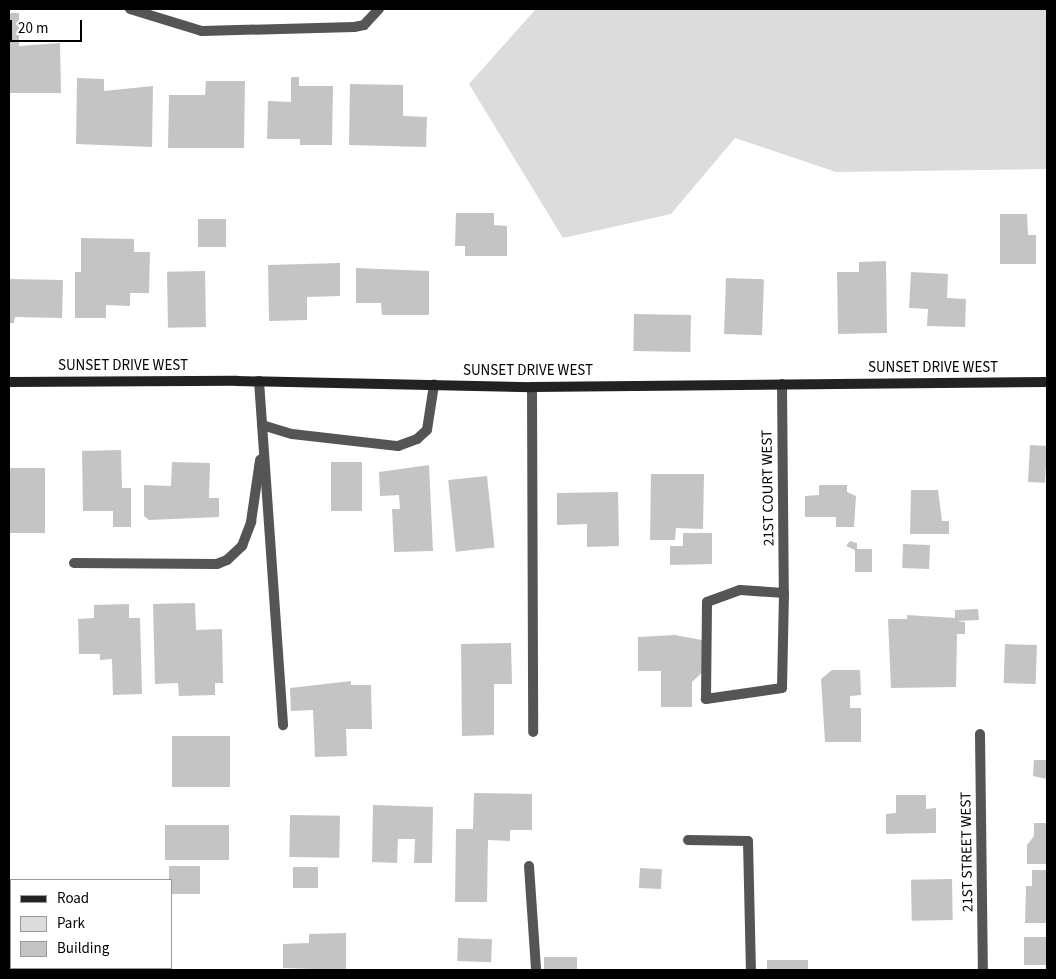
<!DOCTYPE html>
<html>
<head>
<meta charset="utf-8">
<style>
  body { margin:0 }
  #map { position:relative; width:1056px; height:979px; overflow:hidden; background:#fff; font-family:"Source Sans 3",sans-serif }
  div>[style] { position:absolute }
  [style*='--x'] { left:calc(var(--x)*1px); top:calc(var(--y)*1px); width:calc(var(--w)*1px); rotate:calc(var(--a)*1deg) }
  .green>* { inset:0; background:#dcdcdc }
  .building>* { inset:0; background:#c4c4c4; transform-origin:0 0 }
  .lane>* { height:10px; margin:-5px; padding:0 5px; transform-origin:5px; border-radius:5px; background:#555 }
  .street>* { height:10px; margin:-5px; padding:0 5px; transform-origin:5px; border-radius:5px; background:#555 }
  .secondary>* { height:10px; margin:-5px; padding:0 5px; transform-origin:5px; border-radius:5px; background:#222 }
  span { translate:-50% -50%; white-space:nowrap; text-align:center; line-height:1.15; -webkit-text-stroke:5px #fff; paint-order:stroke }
  .street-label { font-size:15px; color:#000 }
  .frame { position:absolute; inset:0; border:10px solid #000; pointer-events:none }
  .legend { position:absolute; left:10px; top:879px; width:162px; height:90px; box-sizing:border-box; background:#fff; border:1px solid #999; margin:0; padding:6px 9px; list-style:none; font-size:15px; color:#000 }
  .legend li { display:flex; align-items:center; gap:10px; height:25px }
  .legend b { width:25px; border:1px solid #999 }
  .scale { position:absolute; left:10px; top:20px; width:72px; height:22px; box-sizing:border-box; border:2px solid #000; border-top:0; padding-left:6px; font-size:15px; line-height:18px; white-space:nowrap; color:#000; -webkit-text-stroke:4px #fff; paint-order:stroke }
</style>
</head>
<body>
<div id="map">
  <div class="green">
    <i style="clip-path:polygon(536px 9px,1047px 9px,1047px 169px,836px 172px,735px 138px,671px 214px,563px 238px,469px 84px)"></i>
  </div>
  <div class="building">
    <i style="clip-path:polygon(9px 13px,19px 13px,19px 46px,60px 43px,61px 93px,9px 93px)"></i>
    <i style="clip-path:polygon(291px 77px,299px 77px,299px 86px,333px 86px,332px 145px,300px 145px,300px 139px,267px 139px,268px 101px,291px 102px)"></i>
    <i style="clip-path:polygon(77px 78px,104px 79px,104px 91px,153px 86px,152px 147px,76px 144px)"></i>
    <i style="clip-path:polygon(206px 81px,245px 81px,244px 148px,168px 148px,169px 95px,205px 95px)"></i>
    <i style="clip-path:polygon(350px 84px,403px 85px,403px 116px,427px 117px,426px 147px,349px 145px)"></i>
    <i style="clip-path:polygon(456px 213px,494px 213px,494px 225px,507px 226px,507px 256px,465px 256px,465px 246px,455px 246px)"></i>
    <i style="clip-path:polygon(1000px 214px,1027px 214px,1028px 235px,1036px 235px,1036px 264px,1000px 264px)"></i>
    <i style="left:198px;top:219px;width:28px;height:28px"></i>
    <i style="clip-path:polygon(81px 238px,134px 239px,134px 252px,150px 252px,149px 293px,130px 293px,130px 306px,106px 305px,106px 318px,75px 318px,75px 272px,81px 272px)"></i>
    <i style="clip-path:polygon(886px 261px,887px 333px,838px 334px,837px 272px,859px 272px,859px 262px)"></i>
    <i style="clip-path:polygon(340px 263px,340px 296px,307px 297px,307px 320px,269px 321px,268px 265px)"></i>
    <i style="clip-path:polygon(356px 268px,429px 271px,429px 315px,382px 315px,381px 303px,356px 303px)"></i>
    <i style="left:205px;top:271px;width:56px;height:38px;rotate:89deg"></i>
    <i style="clip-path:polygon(911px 272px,948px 274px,947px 298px,966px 299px,965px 327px,927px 326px,928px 309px,909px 308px)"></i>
    <i style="left:726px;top:278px;width:38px;height:56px;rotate:2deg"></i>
    <i style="clip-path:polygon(9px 279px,63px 280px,62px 318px,15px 317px,14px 323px,9px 323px)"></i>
    <i style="left:634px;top:314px;width:57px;height:37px;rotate:1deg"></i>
    <i style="left:1030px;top:445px;width:17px;height:37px;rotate:3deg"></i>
    <i style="clip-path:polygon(121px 450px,122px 488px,131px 488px,131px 527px,113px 527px,113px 511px,83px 511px,82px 451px)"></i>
    <i style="clip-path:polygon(172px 462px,210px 463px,209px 498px,219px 498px,219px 517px,149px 520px,144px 516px,144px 485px,171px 486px)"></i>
    <i style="left:331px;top:462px;width:31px;height:49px"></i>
    <i style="clip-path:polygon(429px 465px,433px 551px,394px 552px,392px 509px,400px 509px,399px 495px,380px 496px,379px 472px)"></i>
    <i style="left:9px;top:468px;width:36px;height:65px"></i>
    <i style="clip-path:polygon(651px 474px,704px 474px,703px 529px,676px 528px,675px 540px,650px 540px)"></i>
    <i style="left:487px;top:476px;width:72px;height:39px;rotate:84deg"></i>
    <i style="clip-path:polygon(819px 485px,847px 485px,847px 492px,856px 496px,854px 527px,836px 527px,836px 517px,805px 517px,805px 496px,819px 495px)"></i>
    <i style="clip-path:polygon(911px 490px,938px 490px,942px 521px,949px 521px,949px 534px,910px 534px)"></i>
    <i style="clip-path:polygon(618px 492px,619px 546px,587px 547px,587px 524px,557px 525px,557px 493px)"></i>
    <i style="clip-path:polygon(683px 533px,712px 533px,712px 564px,670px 565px,670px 546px,683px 546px)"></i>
    <i style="clip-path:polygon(850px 541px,857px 543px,857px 549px,872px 549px,872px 572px,855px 572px,855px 550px,846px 546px)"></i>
    <i style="left:903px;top:544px;width:27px;height:24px;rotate:2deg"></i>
    <i style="clip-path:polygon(195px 603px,196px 630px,222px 629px,223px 683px,215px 683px,215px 695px,179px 696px,178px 683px,155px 684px,153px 604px)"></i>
    <i style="clip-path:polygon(129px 604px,129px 618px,140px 618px,142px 694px,113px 695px,112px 659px,100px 660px,100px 654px,79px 654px,78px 619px,94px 618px,94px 605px)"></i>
    <i style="clip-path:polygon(978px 609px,979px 620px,957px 621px,965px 622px,965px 634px,957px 634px,956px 687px,891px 688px,888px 619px,907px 619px,907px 615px,955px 618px,955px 610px)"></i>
    <i style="clip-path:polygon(675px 635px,702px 640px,706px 669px,692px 682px,692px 707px,661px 707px,661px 671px,638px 671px,638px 637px)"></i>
    <i style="clip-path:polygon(511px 643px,512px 684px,494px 684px,494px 735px,462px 736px,461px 644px)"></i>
    <i style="left:1005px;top:644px;width:32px;height:39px;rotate:2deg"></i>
    <i style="clip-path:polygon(832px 670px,860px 670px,861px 695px,850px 696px,850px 708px,861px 708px,861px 742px,825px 742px,821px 679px)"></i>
    <i style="clip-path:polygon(351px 681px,351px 685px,371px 685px,372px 729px,346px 729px,347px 756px,315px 757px,313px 710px,291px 711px,290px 688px)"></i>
    <i style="left:230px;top:736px;width:51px;height:58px;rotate:90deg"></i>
    <i style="clip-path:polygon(1034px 760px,1047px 760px,1047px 779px,1033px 776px)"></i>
    <i style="clip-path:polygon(474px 793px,532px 794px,532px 830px,510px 830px,510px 841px,488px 840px,487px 902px,455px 902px,456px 829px,473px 829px)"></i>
    <i style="clip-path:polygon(896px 795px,926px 795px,926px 809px,936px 808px,936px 833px,886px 834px,886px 814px,896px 813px)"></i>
    <i style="clip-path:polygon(373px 805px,433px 807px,432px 863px,414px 863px,415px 839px,398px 839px,397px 863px,372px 862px)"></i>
    <i style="left:290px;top:815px;width:50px;height:42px;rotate:1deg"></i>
    <i style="clip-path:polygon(1034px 823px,1047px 823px,1047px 864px,1027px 864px,1027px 845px,1034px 836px)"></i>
    <i style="left:229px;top:825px;width:35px;height:64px;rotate:90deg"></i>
    <i style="left:200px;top:866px;width:28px;height:31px;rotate:90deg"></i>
    <i style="left:318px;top:867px;width:21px;height:25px;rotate:90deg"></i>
    <i style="left:640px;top:868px;width:22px;height:20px;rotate:3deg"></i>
    <i style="clip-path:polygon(1032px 870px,1047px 870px,1047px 923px,1025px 923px,1026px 886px,1032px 886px)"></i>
    <i style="left:952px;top:879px;width:41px;height:41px;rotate:89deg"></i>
    <i style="clip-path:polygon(346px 933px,346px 970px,283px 968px,283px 944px,309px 943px,309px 934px)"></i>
    <i style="left:1024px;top:937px;width:23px;height:28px"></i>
    <i style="left:458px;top:938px;width:34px;height:23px;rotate:2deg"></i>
    <i style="left:544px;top:957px;width:33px;height:13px"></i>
    <i style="left:808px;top:960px;width:10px;height:41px;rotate:90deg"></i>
  </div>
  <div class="lane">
    <i style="--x:259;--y:381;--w:345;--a:86"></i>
    <i style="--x:782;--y:384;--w:209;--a:89.5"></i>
    <i style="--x:532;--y:387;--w:345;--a:89.8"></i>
    <i style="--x:262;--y:425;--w:31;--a:17"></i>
    <i style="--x:292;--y:434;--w:107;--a:6.5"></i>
    <i style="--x:398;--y:446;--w:20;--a:-20"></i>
    <i style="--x:417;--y:439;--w:13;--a:-42"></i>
    <i style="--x:427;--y:430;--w:46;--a:-81.2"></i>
    <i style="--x:74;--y:563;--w:143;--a:0.4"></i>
    <i style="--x:217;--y:564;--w:11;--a:-22"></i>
    <i style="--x:227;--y:560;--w:21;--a:-43"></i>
    <i style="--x:242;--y:546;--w:26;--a:-69"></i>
    <i style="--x:251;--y:522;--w:63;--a:-81.7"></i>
    <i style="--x:740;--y:590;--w:44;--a:3.9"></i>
    <i style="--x:784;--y:593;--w:95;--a:91.2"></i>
    <i style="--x:782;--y:688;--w:77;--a:171.8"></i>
    <i style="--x:706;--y:699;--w:97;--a:-89.4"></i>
    <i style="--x:707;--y:602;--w:35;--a:-20"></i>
    <i style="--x:688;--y:840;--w:60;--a:1"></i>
    <i style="--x:748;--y:841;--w:129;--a:88.7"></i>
    <i style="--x:529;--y:866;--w:104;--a:86.1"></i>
  </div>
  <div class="street">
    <i style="--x:130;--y:9;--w:75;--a:17"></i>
    <i style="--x:202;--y:31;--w:152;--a:-1.5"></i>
    <i style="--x:354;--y:27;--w:10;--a:-11"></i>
    <i style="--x:364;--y:25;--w:22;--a:-47"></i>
    <i style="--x:980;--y:734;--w:236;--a:89.3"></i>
  </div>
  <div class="secondary">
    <i style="--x:9;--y:382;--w:228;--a:-0.3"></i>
    <i style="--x:237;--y:381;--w:295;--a:1.2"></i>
    <i style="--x:532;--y:387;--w:515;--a:-0.56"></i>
  </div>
  <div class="street-label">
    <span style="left:123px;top:366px">SUNSET DRIVE WEST</span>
    <span style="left:933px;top:368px">SUNSET DRIVE WEST</span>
    <span style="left:528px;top:371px">SUNSET DRIVE WEST</span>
    <span style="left:768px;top:488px;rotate:-91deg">21ST COURT WEST</span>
    <span style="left:967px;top:852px;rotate:-91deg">21ST STREET WEST</span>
  </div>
  <div class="frame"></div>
  <ul class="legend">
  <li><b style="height:6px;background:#222"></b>Road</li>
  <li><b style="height:14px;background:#dcdcdc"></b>Park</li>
  <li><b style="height:14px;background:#c4c4c4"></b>Building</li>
  </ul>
  <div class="scale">20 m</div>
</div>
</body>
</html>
